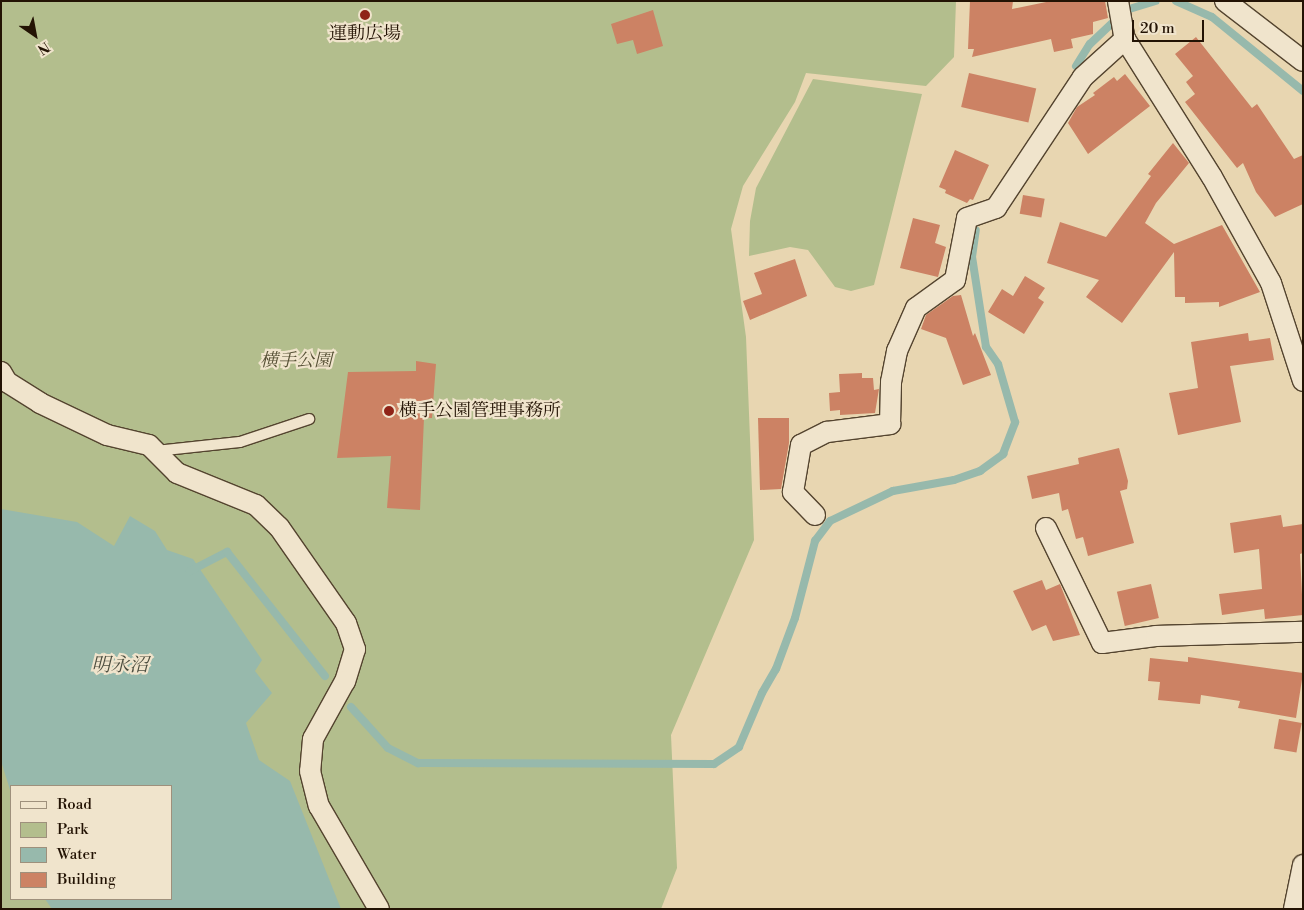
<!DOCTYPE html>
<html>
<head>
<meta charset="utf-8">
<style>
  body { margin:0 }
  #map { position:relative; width:1304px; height:910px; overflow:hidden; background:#e8d6b1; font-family:"Libre Bodoni","Noto Serif JP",serif }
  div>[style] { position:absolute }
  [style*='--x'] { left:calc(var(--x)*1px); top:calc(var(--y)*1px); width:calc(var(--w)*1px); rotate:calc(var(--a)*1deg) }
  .green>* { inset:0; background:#b3be8d }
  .water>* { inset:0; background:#97b9ac }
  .stream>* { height:8px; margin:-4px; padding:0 4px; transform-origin:4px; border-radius:4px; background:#97b9ac }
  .building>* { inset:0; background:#cc8264; transform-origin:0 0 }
  .roads { filter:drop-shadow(1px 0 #54442f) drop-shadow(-1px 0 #54442f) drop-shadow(0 1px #54442f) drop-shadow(0 -1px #54442f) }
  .service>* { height:10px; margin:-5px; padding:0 5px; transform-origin:5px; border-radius:5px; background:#f0e4cc }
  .minor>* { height:20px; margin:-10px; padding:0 10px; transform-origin:10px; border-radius:10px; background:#f0e4cc }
  .dots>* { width:14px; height:14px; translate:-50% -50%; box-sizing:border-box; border:2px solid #f0e4cc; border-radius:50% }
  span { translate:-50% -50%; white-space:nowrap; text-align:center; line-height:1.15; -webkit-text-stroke:4.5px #f0e4cc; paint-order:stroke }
  .poi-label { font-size:18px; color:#231304 }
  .left { translate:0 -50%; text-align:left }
  .park-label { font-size:18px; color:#554f34; font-style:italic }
  .water-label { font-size:19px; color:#4c4d3f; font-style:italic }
  .frame { position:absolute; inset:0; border:2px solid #231304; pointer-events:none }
  .legend { position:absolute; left:10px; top:785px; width:162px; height:115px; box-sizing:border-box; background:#f0e4cc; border:1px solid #9e907c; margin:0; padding:6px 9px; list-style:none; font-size:15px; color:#231304 }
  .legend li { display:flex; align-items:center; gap:10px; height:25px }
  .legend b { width:25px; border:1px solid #9e907c }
  .north { position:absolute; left:10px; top:10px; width:50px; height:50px; -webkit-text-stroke:4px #f0e4cc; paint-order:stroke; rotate:147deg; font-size:14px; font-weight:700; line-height:20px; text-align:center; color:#231304 }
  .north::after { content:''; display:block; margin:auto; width:18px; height:22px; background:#231304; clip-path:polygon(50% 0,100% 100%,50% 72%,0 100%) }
  .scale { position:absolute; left:1132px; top:20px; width:72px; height:22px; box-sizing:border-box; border:2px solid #231304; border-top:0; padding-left:6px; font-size:15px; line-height:18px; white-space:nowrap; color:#231304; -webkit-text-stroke:4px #f0e4cc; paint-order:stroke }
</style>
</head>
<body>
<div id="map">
  <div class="green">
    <i style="clip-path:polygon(evenodd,1px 1px,956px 1px,954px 57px,926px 86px,806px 73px,795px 102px,743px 186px,731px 229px,746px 337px,754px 540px,671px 735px,677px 868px,661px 909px,1px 909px,1px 1px,11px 786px,171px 786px,171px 899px,11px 899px,11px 786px)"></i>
    <i style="clip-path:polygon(813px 79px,922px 94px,874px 285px,851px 291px,835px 287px,808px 250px,790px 247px,749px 256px,750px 221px,756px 188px)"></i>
  </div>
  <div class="water">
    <i style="clip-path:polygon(1px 509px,77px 522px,114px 546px,130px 516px,155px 531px,167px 550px,193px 559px,262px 660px,255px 671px,272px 693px,246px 723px,259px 760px,290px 781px,341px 909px,52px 909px,45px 899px,171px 899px,171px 786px,11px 786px,11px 793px,1px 761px)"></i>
  </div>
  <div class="stream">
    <i style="--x:1176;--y:1;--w:39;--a:24"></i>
    <i style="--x:1212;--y:17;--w:117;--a:39.1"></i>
    <i style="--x:1076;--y:66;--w:26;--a:-58"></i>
    <i style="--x:1090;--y:44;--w:50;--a:-43.4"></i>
    <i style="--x:1126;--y:10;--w:31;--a:-17"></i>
    <i style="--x:190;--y:571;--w:42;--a:-27.2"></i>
    <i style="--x:227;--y:552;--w:158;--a:51.7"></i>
    <i style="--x:351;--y:707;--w:55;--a:47.9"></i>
    <i style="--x:388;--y:748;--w:34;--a:27"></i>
    <i style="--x:418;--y:763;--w:296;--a:0.2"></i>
    <i style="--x:714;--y:764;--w:30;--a:-34"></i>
    <i style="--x:739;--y:747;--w:59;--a:-66.9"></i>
    <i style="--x:762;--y:693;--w:28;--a:-60"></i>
    <i style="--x:776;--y:669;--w:54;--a:-69.6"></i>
    <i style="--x:795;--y:618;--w:80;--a:-75.4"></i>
    <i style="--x:815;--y:541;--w:25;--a:-53"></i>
    <i style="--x:830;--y:521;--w:70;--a:-25.5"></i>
    <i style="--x:893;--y:491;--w:62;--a:-10.2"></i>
    <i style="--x:954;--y:480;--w:28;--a:-19"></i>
    <i style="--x:980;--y:471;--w:29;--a:-36"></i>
    <i style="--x:1003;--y:454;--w:34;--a:-69"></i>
    <i style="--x:1015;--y:422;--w:60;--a:-106.3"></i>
    <i style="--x:998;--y:364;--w:21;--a:-125"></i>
    <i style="--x:986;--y:347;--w:91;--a:-98.8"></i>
    <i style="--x:972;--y:257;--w:27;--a:-82"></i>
  </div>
  <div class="building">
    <i style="clip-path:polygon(970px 1px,1013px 1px,1012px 9px,1051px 1px,1105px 1px,1108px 18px,1093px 22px,1093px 34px,1071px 39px,1073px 48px,1054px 52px,1051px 39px,972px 57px,974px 49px,968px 49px)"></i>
    <i style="clip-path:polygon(653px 10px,663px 46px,637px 54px,633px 40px,617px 44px,611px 24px)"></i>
    <i style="clip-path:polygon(1196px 37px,1252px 108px,1257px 104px,1294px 159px,1303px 155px,1303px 204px,1275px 217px,1256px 192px,1243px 163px,1237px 168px,1185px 102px,1195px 94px,1186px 82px,1193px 76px,1175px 54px)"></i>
    <i style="left:969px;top:73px;width:69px;height:35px;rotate:13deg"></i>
    <i style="clip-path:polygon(1125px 74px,1150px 106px,1088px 154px,1068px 123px,1077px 107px,1095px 95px,1093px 93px,1114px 77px,1117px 81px)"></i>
    <i style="clip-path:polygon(1173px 143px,1189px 163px,1156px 203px,1145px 223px,1174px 244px,1222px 225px,1260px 292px,1219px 307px,1219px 302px,1185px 303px,1185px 297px,1175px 297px,1174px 252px,1122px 323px,1086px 297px,1099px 280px,1047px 263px,1060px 222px,1106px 237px,1151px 176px,1148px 174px)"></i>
    <i style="clip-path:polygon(955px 150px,989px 165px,973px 200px,970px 199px,967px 203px,945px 193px,946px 190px,939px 187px)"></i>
    <i style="left:1023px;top:195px;width:22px;height:19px;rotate:10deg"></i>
    <i style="clip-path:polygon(913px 218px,940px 225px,935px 243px,946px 247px,938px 277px,900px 268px)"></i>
    <i style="clip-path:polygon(795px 259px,807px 296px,750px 320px,743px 301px,762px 294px,754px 273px)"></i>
    <i style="clip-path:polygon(1025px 276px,1045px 288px,1038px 298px,1044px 302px,1024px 334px,988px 312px,1002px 289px,1013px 296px)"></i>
    <i style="clip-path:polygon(961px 295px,973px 336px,975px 333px,991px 375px,963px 385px,946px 338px,921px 329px,926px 315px,953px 296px)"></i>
    <i style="clip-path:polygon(1248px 333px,1249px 341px,1270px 338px,1274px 360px,1230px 366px,1241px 422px,1178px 435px,1169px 393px,1198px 388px,1191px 342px)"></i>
    <i style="clip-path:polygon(416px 361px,436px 364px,432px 418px,424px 418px,420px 510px,387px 508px,391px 456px,337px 458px,348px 372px,416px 371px)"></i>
    <i style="clip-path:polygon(862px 373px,862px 378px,873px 378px,874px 390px,879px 389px,875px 413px,840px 415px,840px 410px,830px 411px,829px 393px,840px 392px,839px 374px)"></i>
    <i style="clip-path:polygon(758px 418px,789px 418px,789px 443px,781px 489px,760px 490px)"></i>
    <i style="clip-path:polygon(1119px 448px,1128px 481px,1127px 489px,1120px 491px,1134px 543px,1088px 556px,1083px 537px,1076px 539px,1068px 509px,1062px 511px,1059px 493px,1032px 499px,1027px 476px,1079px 464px,1078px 458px)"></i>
    <i style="clip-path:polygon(1281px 515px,1283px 527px,1303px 524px,1303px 553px,1300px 554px,1303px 615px,1265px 619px,1264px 609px,1222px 615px,1219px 594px,1262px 589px,1259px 549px,1234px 553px,1230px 523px)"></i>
    <i style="clip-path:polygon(1042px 580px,1046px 590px,1060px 584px,1080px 635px,1053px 641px,1046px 625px,1032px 631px,1013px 591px)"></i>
    <i style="left:1151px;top:584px;width:35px;height:35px;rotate:77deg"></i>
    <i style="clip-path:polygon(1188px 657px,1303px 673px,1296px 718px,1238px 708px,1240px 701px,1201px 695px,1200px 704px,1158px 700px,1160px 682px,1148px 681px,1150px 658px,1188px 662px)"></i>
    <i style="left:1279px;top:719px;width:23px;height:30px;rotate:10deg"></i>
  </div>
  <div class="roads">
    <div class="service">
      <i style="--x:156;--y:451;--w:84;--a:-6.1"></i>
      <i style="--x:240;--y:442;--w:73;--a:-18.4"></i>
    </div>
    <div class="minor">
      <i style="--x:1118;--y:1;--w:39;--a:80"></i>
      <i style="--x:1125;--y:39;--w:163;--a:57.8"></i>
      <i style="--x:1212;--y:177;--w:121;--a:60.9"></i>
      <i style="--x:1271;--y:283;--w:103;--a:71.9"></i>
      <i style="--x:1225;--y:1;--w:98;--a:37.6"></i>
      <i style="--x:1;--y:372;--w:12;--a:59"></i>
      <i style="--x:7;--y:382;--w:39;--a:32"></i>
      <i style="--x:40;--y:403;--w:74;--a:25.5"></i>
      <i style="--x:107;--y:435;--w:43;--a:13.4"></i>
      <i style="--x:149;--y:445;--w:40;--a:45"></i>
      <i style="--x:177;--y:473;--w:85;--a:22.1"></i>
      <i style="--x:256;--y:505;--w:32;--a:44"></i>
      <i style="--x:279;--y:527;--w:117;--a:55.1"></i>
      <i style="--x:346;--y:623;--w:28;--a:71"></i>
      <i style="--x:355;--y:649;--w:34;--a:107"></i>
      <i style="--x:345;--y:681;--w:66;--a:118.9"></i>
      <i style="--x:313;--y:739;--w:32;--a:95"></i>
      <i style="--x:310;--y:771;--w:36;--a:76"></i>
      <i style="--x:319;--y:806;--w:119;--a:59.8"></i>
      <i style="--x:815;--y:515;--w:32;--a:-134"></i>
      <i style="--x:793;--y:492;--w:48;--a:-80.3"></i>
      <i style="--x:801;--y:445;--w:29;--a:-27"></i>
      <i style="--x:827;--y:432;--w:64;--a:-7.2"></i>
      <i style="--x:890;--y:424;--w:42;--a:-88.6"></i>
      <i style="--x:891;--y:382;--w:32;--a:-79"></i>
      <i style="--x:897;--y:351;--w:47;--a:-66.2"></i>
      <i style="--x:916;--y:308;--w:48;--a:-35.7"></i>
      <i style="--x:955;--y:280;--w:63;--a:-79"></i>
      <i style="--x:967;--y:218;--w:31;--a:-19"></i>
      <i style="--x:996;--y:208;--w:157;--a:-56.4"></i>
      <i style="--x:1083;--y:77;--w:57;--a:-42.1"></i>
      <i style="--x:1046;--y:528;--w:128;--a:64"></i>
      <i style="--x:1102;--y:643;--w:54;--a:-7.4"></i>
      <i style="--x:1156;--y:636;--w:147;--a:-1.6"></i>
      <i style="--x:1294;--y:909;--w:45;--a:-78.4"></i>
    </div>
  </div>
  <div class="dots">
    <i style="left:365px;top:15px;background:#8f2418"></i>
    <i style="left:389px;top:411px;background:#8f2418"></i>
  </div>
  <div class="poi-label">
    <span style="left:365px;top:34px">運動広場</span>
    <span class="left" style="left:399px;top:411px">横手公園管理事務所</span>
  </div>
  <div class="park-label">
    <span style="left:296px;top:361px">横手公園</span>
  </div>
  <div class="water-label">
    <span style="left:120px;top:666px">明永沼</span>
  </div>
  <div class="frame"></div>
  <ul class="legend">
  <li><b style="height:6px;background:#f0e4cc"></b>Road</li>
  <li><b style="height:14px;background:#b3be8d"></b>Park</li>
  <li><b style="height:14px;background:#97b9ac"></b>Water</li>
  <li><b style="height:14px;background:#cc8264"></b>Building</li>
  </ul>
  <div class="north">N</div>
  <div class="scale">20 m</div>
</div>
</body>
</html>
